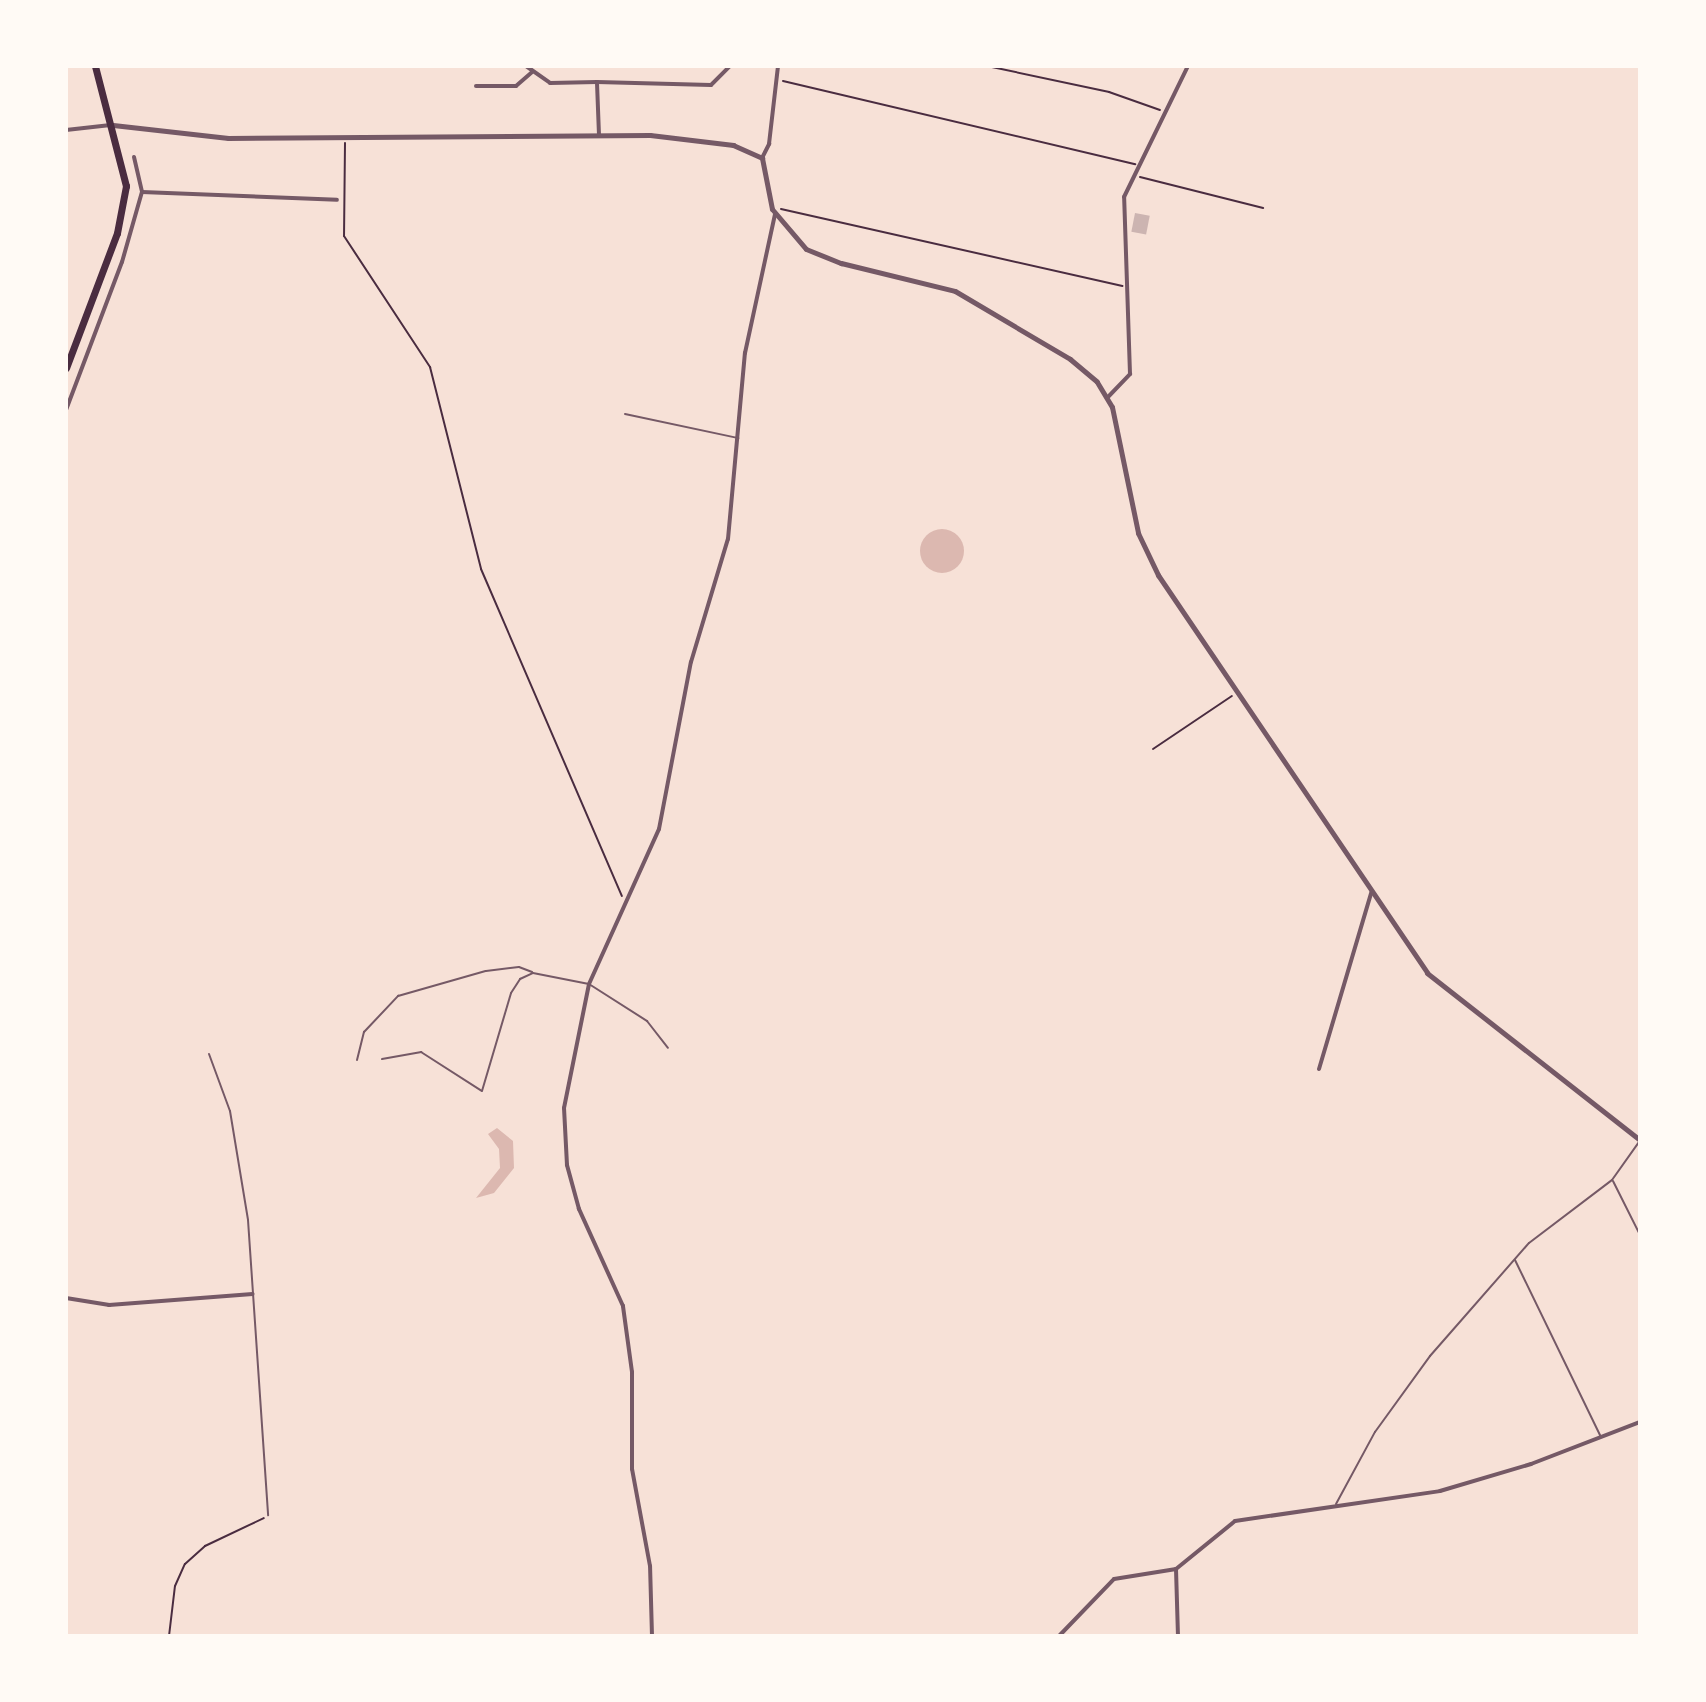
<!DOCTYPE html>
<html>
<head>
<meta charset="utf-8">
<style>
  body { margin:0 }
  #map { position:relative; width:1706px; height:1702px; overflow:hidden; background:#f7e1d7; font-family:Roboto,sans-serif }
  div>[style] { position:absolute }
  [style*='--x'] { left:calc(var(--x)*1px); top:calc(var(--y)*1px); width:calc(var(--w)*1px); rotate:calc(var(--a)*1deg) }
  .water>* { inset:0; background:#dcb8b0 }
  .round { border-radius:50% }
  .building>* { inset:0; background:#ccb4b1; transform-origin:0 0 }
  .path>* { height:2px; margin:-1px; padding:0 1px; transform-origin:1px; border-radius:1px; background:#4a2c40 }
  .service>* { height:2px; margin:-1px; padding:0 1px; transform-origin:1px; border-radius:1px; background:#755966 }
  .minor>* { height:4px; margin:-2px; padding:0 2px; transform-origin:2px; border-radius:2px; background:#755966 }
  .tertiary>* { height:5px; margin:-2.5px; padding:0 2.5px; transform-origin:2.5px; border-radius:2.5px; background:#755966 }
  .primary>* { height:7px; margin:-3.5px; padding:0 3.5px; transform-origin:3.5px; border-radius:3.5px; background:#4a2c40 }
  span { translate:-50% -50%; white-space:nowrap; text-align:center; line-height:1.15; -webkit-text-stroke:7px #fffaf5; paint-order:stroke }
  .frame { position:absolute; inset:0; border:68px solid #fffaf5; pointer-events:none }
</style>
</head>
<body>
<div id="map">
  <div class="water">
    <i class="round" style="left:920px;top:529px;width:44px;height:44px"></i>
    <i style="clip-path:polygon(497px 1128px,513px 1141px,514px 1168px,494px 1193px,476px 1198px,500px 1168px,499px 1149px,488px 1134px)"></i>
  </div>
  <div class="building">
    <i style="left:1135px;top:213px;width:15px;height:19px;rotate:11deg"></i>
  </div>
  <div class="path">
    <i style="--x:987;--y:66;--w:125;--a:12"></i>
    <i style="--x:1109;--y:92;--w:54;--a:19.4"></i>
    <i style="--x:783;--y:81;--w:362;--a:13.3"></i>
    <i style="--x:345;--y:143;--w:93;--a:90.6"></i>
    <i style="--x:344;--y:236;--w:157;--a:56.7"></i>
    <i style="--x:430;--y:367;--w:208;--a:75.8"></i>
    <i style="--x:481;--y:569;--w:356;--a:66.7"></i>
    <i style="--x:1140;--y:177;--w:127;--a:14.1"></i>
    <i style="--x:781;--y:209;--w:350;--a:12.7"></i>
    <i style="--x:1153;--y:749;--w:95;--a:-33.9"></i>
    <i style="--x:169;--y:1636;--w:50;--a:-83.2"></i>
    <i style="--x:175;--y:1586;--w:24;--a:-66"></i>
    <i style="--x:185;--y:1564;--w:27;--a:-42"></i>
    <i style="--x:205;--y:1546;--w:65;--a:-25.4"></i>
  </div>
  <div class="service">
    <i style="--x:625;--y:414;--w:116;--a:12"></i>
    <i style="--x:209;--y:1054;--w:61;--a:69.8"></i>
    <i style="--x:230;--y:1111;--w:110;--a:80.6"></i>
    <i style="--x:248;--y:1220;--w:296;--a:86.1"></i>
    <i style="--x:382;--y:1059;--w:40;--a:-10"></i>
    <i style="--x:421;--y:1052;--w:72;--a:32.6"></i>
    <i style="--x:482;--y:1091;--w:102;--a:-73.5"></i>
    <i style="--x:511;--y:993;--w:17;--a:-57"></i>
    <i style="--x:520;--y:979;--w:14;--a:-25"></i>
    <i style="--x:533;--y:973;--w:57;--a:11.1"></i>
    <i style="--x:589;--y:984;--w:69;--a:32.5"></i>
    <i style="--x:647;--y:1021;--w:34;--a:52"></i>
    <i style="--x:357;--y:1060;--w:29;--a:-76"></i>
    <i style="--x:364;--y:1032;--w:50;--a:-46.6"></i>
    <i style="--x:398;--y:996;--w:91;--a:-15.9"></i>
    <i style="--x:486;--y:971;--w:33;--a:-7"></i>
    <i style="--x:519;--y:967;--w:14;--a:21"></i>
    <i style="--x:1613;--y:1181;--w:60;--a:63.4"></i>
    <i style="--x:1515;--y:1260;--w:197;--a:64.1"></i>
    <i style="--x:1336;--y:1504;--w:82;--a:-61.6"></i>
    <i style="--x:1375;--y:1432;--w:94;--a:-54.1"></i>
    <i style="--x:1430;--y:1356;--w:150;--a:-48.8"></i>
    <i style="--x:1529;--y:1243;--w:104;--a:-37.2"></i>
    <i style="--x:1612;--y:1180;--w:47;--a:-54.6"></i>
  </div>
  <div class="minor">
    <i style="--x:526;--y:66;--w:29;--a:35"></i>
    <i style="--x:550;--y:83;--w:47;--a:-1.2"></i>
    <i style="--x:476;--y:86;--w:40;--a:0"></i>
    <i style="--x:516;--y:86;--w:21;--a:-41"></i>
    <i style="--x:66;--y:130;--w:45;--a:-6.3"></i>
    <i style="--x:599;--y:135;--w:53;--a:-92.2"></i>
    <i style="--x:597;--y:82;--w:114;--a:1.5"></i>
    <i style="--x:711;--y:85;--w:27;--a:-45"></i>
    <i style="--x:134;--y:157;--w:36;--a:77"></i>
    <i style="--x:142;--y:192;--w:195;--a:2.3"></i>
    <i style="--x:762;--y:158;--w:16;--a:-63"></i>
    <i style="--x:769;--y:144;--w:79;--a:-83.4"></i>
    <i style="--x:1108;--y:397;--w:32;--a:-46"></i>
    <i style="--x:1130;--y:374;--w:177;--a:-91.9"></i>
    <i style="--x:1124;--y:197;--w:146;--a:-64"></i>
    <i style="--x:66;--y:410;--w:158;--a:-69.3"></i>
    <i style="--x:122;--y:262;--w:73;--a:-74.1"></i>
    <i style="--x:1319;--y:1069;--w:184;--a:-73.5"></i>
    <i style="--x:66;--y:1298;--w:44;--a:9.2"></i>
    <i style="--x:109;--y:1305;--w:144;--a:-4.4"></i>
    <i style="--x:1176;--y:1569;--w:67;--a:88.3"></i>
    <i style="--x:652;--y:1636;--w:70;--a:-91.6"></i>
    <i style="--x:650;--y:1566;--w:99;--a:-100.5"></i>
    <i style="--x:632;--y:1469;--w:97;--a:-90"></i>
    <i style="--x:632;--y:1372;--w:67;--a:-97.8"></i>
    <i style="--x:623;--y:1306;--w:107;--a:-114.4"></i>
    <i style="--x:579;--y:1209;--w:46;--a:-105.3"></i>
    <i style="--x:567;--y:1165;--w:57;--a:-93"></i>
    <i style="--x:564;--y:1108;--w:126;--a:-78.6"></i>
    <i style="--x:589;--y:984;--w:170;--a:-65.7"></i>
    <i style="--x:659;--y:829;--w:170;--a:-79.2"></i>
    <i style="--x:691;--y:662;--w:128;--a:-73.3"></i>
    <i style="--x:728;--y:539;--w:187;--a:-84.8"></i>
    <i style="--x:745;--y:353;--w:142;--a:-77.8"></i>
    <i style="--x:1059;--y:1636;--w:79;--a:-46"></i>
    <i style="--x:1114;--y:1579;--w:63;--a:-9.2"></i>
    <i style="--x:1176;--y:1569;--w:76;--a:-39.1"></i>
    <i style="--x:1235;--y:1521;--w:207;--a:-8.3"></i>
    <i style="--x:1440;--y:1491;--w:95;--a:-16.5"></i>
    <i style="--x:1531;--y:1464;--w:117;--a:-21.1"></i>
  </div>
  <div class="tertiary">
    <i style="--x:113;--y:125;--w:116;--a:6.4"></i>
    <i style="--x:228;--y:138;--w:422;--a:-0.4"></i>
    <i style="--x:650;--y:135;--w:84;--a:6.9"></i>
    <i style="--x:733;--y:145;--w:32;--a:24"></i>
    <i style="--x:762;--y:158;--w:52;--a:78.9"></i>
    <i style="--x:772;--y:209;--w:52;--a:49.6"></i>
    <i style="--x:806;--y:249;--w:38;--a:22"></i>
    <i style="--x:841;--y:263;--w:117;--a:13.8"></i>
    <i style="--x:955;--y:291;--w:134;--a:30.6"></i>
    <i style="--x:1070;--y:359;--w:35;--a:40"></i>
    <i style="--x:1097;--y:382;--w:29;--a:59"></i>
    <i style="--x:1112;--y:407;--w:129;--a:78.3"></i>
    <i style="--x:1138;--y:533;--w:47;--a:64.5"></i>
    <i style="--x:1158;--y:575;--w:480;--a:55.9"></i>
    <i style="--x:1427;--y:973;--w:271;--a:38.1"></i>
  </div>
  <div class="primary">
    <i style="--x:66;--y:368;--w:144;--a:-69.3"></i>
    <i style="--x:117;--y:233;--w:48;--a:-79.2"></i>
    <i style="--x:126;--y:186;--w:124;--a:-104.5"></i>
  </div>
  <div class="frame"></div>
</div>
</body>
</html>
